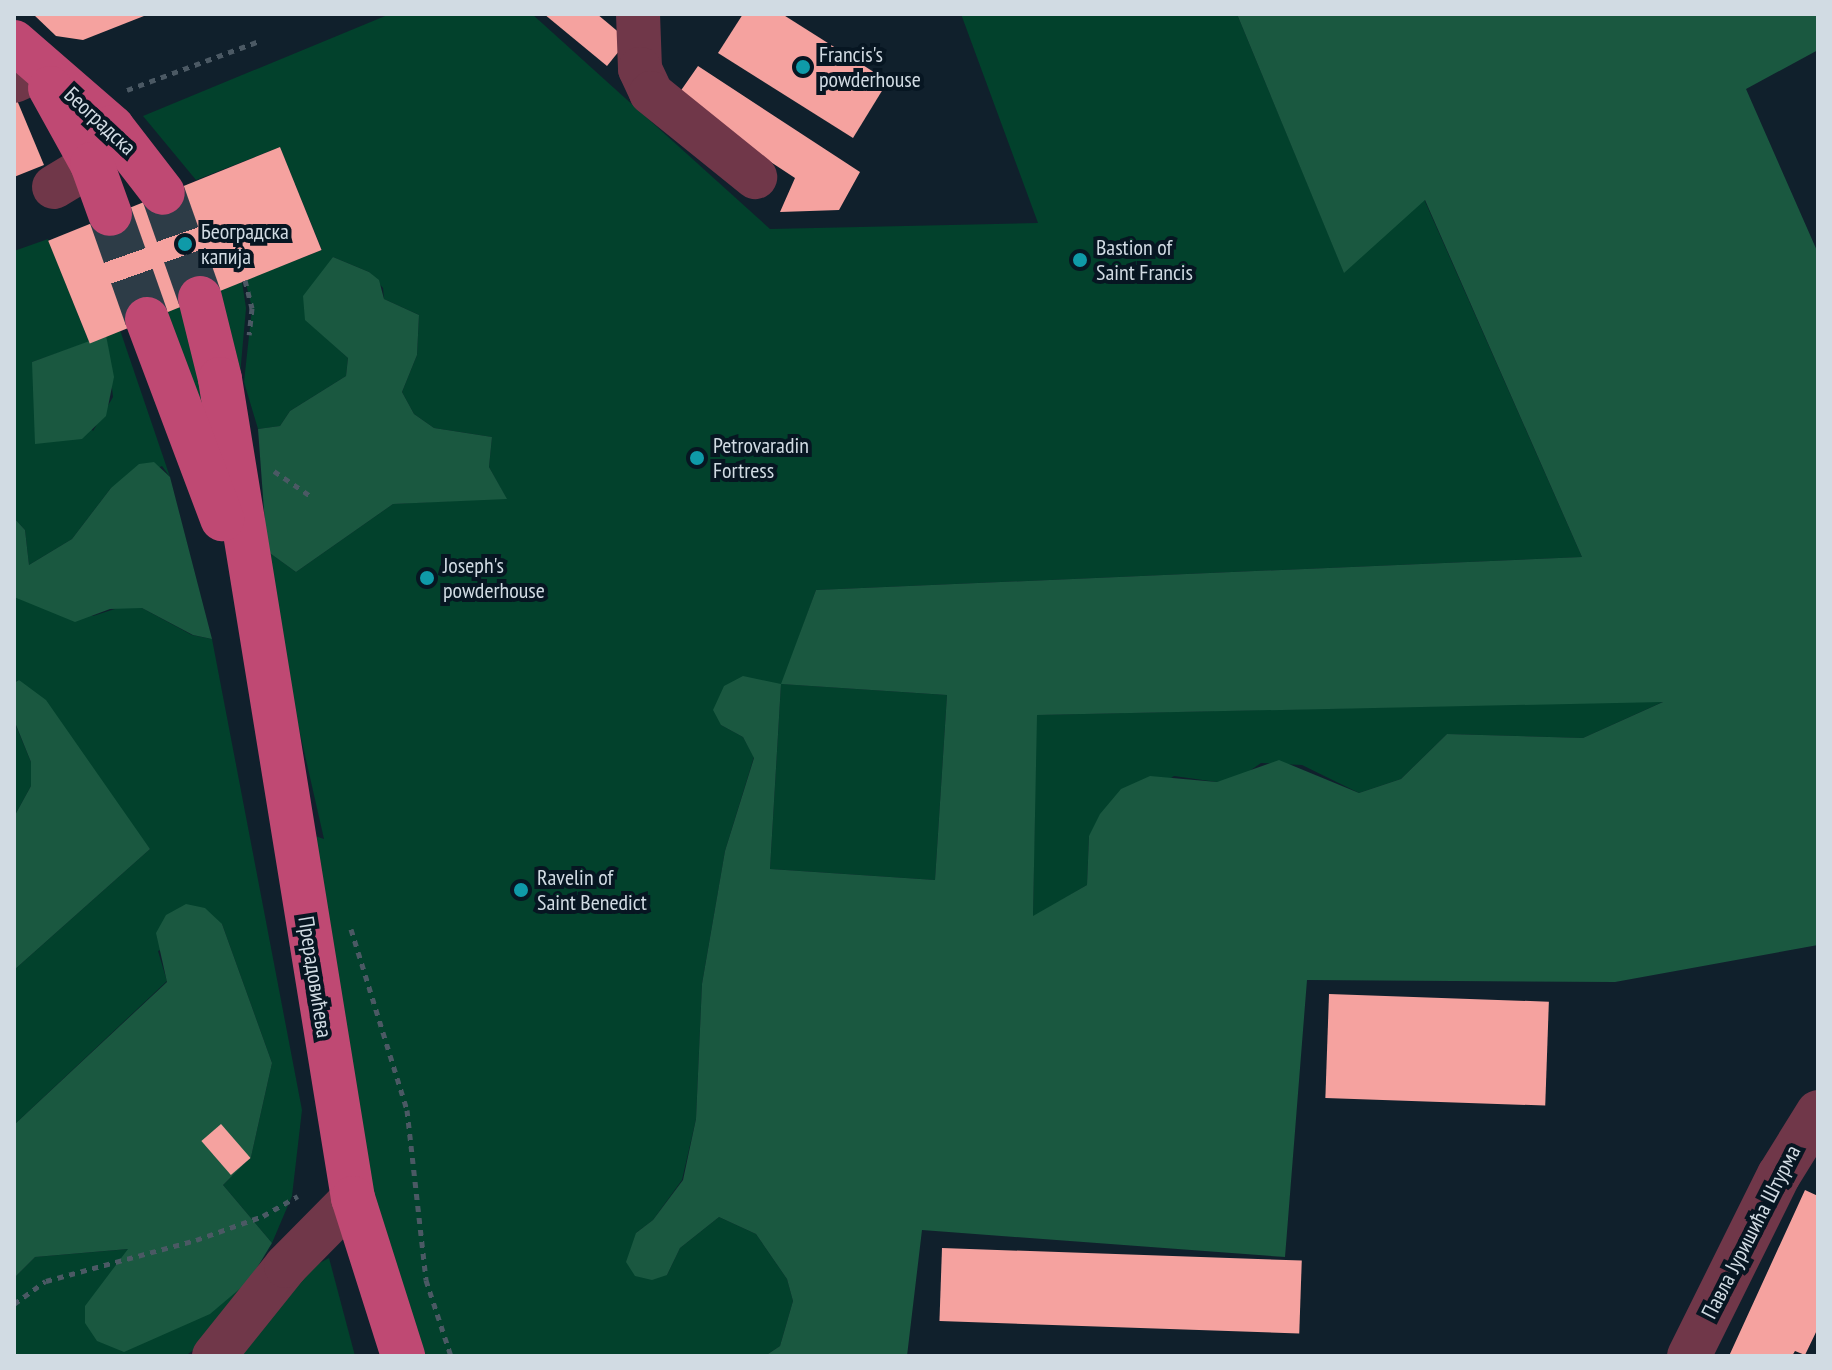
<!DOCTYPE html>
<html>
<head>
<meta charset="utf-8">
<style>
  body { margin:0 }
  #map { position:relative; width:1832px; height:1370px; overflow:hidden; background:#10202c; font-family:"PT Sans Narrow",sans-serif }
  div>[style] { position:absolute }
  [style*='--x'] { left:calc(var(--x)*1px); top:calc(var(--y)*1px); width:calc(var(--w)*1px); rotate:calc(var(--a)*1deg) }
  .green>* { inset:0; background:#02412c }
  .forest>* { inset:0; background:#1a5840 }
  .building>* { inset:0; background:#f5a29f; transform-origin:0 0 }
  .major-tunnel>* { height:44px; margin-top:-22px; transform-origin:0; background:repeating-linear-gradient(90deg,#2d3c47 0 44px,transparent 0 66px) }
  .path>* { height:5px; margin-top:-2.5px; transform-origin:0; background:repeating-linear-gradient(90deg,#4b5964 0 6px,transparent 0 12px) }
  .minor>* { height:44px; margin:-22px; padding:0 22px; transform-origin:22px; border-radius:22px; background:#703749 }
  .major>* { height:44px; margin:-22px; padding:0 22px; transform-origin:22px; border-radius:22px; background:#bf4973 }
  .dots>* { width:22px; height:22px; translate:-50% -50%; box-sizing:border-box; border:4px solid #071622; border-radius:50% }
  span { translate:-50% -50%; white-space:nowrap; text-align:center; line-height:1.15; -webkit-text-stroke:8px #071622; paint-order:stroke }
  .poi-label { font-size:22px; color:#d1dbe3 }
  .left { translate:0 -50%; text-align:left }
  .street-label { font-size:22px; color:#d1dbe3 }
  .frame { position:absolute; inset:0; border:16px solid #d1dbe3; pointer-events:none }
</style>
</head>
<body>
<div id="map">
  <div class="green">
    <i style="clip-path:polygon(390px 14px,532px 14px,770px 229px,1038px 223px,961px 14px,1237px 14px,1344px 272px,1424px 199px,1582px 557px,816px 590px,782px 684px,947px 695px,935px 880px,770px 869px,781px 684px,721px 725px,743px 737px,754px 757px,725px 851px,702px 984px,696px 1119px,682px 1180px,653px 1220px,636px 1233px,667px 1275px,680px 1248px,719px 1217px,756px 1234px,787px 1279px,793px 1301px,780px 1346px,765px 1356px,421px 1356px,373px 1198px,306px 833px,324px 839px,289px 685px,267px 551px,296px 572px,393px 504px,506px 498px,489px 467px,492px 437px,434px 428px,414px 414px,402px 392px,417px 355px,419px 315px,384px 299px,383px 288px,369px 272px,333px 257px,305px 319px,348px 358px,346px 376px,290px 411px,280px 426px,258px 429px,244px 382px,252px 308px,245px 280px,322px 250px,280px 147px,196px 180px,143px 116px)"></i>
    <i style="clip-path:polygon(48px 239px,89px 342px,32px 362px,93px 431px,113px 397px,106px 335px,120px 330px,170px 477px,162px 466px,111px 488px,72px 539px,29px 565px,25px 530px,14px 518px,14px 251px)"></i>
    <i style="clip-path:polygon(242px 282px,246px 308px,240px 375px,205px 296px)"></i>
    <i style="clip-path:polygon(189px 303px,215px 443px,154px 317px)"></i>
    <i style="clip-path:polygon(15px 595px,93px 616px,124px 606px,142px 608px,192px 635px,212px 639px,302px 1110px,292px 1196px,272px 1243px,223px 1185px,251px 1157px,272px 1063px,222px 924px,158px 951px,167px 981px,14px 1125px,14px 970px,150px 849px,19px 680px,14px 683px)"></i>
    <i style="clip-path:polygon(1665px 701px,1583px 738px,1447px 734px,1401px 779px,1359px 793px,1302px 765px,1261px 763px,1238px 779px,1217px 782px,1174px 776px,1089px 836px,1087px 885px,1033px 917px,1036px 715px)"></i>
    <i style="clip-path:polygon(14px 721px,31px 762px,31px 786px,14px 817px)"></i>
    <i style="clip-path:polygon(129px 1249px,249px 1282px,204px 1343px,185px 1356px,14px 1356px,14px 1278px,35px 1257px)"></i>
    <i style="clip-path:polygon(329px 1258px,355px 1356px,233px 1356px,304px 1271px)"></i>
  </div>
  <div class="forest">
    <i style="clip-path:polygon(evenodd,1237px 14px,1818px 14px,1818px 50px,1746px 89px,1818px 253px,1818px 945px,1615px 982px,1307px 980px,1285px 1257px,922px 1230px,907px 1356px,765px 1356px,780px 1346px,793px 1301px,787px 1279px,756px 1234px,719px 1217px,680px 1248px,667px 1275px,652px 1280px,635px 1276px,626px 1262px,636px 1233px,653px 1220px,683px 1180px,696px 1119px,702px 984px,725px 851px,754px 758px,743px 737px,721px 725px,713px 710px,724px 686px,743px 676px,781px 684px,816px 590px,1582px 557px,1425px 200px,1344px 273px,1237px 14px,781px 684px,947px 695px,935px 880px,770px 869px,781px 684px,1237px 14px,1663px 702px,1583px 738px,1447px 734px,1401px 779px,1359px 793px,1279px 760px,1217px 782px,1150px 776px,1121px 789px,1100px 814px,1089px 836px,1087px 885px,1033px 916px,1037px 715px,1663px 702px)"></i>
    <i style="clip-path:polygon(333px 257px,369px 272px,379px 280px,384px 299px,419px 315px,417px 355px,402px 392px,414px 414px,434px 428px,492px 437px,489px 467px,507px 499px,393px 504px,296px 572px,267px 551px,258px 429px,280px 426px,290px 411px,346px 376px,348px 358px,305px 320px,303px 296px)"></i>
    <i style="clip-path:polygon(106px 335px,114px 377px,106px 416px,82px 439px,35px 444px,32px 362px)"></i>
    <i style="clip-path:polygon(154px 462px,170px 477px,212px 639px,193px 635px,142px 608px,110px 609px,75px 622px,14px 597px,14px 518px,25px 530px,29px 565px,72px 539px,111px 488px,139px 464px)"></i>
    <i style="clip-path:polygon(19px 680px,46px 700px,150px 849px,14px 970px,14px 817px,31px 786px,31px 762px,14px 720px,14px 683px)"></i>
    <i style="clip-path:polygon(186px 904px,205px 908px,222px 924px,272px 1063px,251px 1157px,223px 1185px,272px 1243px,249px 1281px,210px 1314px,124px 1352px,97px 1341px,85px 1323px,85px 1306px,128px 1249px,35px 1257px,14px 1278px,14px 1125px,167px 982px,156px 933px,166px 915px)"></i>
  </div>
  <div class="building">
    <i style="clip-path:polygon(33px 14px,149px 14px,83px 40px,56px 36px)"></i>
    <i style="clip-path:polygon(544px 14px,597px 14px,628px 40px,607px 66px)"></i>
    <i style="clip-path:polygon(743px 14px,782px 14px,888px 81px,853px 138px,718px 53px)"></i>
    <i style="clip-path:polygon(698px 66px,860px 172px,839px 210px,780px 212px,795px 178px,675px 99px)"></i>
    <i style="clip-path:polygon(14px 93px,44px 165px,14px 177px)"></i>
    <i style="left:280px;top:147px;width:111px;height:250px;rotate:68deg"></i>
    <i style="left:1329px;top:994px;width:220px;height:104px;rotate:2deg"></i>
    <i style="left:221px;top:1124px;width:45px;height:26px;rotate:49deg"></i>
    <i style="clip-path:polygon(1805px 1190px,1818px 1196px,1818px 1328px,1805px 1355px,1795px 1351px,1792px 1356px,1729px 1356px)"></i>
    <i style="left:942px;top:1248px;width:360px;height:73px;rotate:2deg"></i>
  </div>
  <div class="major-tunnel">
    <i style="--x:163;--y:193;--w:111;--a:70.6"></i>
    <i style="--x:110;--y:214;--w:111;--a:70.6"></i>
  </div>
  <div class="path">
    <i style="--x:127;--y:90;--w:139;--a:-20.3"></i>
    <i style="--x:245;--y:280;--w:29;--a:76"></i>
    <i style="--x:252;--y:308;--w:27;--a:96"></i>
    <i style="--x:274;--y:471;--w:46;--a:34.4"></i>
    <i style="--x:351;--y:929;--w:189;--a:72.8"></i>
    <i style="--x:407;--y:1110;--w:171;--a:83.6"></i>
    <i style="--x:426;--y:1280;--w:80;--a:71.8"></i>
    <i style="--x:14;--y:1304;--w:39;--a:-36"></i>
    <i style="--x:46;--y:1281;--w:156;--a:-15.3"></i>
    <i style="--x:196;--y:1240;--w:71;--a:-19.7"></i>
    <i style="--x:263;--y:1216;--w:40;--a:-29.7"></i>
  </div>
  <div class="minor">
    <i style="--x:638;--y:14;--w:55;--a:87.9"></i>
    <i style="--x:640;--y:69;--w:26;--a:65"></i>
    <i style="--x:651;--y:93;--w:134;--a:38.9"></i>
    <i style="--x:14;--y:81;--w:27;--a:-24"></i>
    <i style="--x:54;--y:187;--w:44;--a:-31.2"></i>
    <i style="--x:214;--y:1356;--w:115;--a:-51.3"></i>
    <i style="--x:286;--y:1266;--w:95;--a:-45.4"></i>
    <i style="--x:1689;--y:1356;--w:202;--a:-63.6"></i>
    <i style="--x:1779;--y:1175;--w:74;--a:-58.2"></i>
  </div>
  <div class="major">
    <i style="--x:14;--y:42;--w:130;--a:40.9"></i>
    <i style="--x:112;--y:127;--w:83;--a:52.3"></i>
    <i style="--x:50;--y:88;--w:87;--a:61.1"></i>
    <i style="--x:92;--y:164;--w:53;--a:70.2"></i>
    <i style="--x:200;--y:298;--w:83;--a:76.1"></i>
    <i style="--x:220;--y:379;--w:830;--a:80.78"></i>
    <i style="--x:353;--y:1198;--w:166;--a:72.4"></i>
    <i style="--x:147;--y:319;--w:214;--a:69.4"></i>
  </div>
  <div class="dots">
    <i style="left:803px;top:67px;background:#0f9aa8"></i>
    <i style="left:185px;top:244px;background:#0f9aa8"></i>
    <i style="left:1080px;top:260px;background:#0f9aa8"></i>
    <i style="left:697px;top:458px;background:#0f9aa8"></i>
    <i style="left:427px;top:578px;background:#0f9aa8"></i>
    <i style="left:521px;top:890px;background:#0f9aa8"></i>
  </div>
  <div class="poi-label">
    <span class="left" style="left:819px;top:67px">Francis's<br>powderhouse</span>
    <span class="left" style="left:201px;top:244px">Београдска<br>капија</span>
    <span class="left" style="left:1096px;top:260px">Bastion of<br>Saint Francis</span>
    <span class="left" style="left:713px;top:458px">Petrovaradin<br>Fortress</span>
    <span class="left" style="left:443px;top:578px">Joseph's<br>powderhouse</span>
    <span class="left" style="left:537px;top:890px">Ravelin of<br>Saint Benedict</span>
  </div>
  <div class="street-label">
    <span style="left:100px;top:121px;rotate:43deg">Београдска</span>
    <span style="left:315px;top:977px;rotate:81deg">Прерадовићева</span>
    <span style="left:1751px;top:1232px;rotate:-63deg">Павла Јуришића Штурма</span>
  </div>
  <div class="frame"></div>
</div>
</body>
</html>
